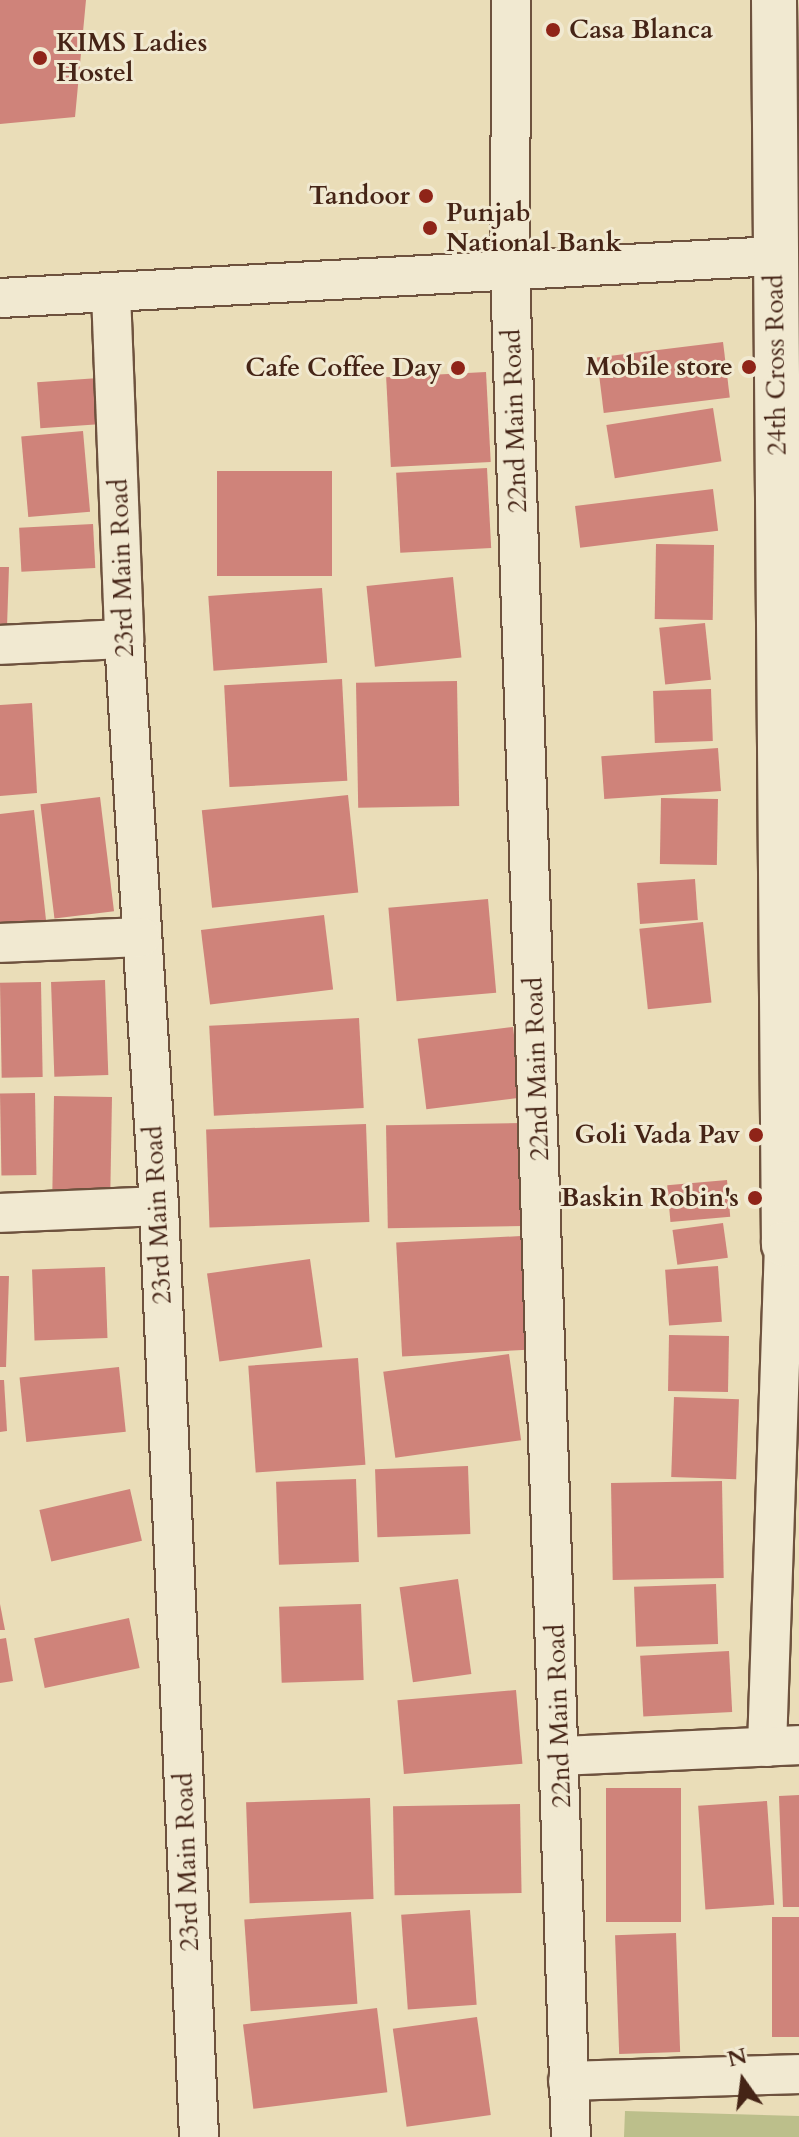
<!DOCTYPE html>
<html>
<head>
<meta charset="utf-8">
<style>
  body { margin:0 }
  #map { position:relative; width:799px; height:2137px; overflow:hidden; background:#eaddb8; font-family:Cardo,serif }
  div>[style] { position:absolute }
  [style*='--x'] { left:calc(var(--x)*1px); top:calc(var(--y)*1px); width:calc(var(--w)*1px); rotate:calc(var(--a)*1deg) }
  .green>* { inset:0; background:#bcbf8b }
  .building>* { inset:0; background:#cf837a; transform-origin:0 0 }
  .roads { filter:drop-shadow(2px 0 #6e523e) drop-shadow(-2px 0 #6e523e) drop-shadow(0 2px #6e523e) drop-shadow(0 -2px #6e523e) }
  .minor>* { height:38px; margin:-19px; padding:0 19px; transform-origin:19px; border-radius:19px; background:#f1e9d1 }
  .tertiary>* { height:44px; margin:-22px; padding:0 22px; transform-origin:22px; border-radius:22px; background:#f1e9d1 }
  .dots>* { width:22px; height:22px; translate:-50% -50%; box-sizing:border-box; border:4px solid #f1e9d1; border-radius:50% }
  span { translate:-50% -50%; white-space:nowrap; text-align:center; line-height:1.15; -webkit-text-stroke:6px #f1e9d1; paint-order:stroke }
  .poi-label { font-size:26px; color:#452416; font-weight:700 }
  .left { translate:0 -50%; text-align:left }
  .right { translate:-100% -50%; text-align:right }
  .street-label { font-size:26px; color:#452416 }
  .north { position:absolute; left:703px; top:2041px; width:80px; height:80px; -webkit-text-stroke:6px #f1e9d1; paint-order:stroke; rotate:346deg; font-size:22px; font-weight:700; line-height:32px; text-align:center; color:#452416 }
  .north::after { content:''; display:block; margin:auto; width:28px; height:36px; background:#452416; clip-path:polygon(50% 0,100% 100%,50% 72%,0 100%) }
</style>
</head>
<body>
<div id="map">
  <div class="green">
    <i style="clip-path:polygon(625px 2111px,799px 2116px,799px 2137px,624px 2137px)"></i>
  </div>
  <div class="building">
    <i style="clip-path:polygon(0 0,86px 0,75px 117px,0 124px)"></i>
    <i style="left:723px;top:342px;width:56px;height:127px;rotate:83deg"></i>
    <i style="left:486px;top:372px;width:90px;height:100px;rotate:87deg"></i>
    <i style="left:99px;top:378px;width:46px;height:62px;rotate:86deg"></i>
    <i style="left:713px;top:408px;width:54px;height:108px;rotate:81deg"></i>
    <i style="left:83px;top:431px;width:81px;height:62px;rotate:85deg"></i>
    <i style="left:487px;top:468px;width:80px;height:91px;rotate:87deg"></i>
    <i style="left:332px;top:471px;width:105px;height:115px;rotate:90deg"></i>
    <i style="left:713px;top:489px;width:42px;height:139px;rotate:83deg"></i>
    <i style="left:93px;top:524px;width:44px;height:74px;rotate:87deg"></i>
    <i style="left:656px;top:544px;width:58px;height:75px;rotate:1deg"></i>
    <i style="clip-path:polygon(0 567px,9px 567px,7px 627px,0 627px)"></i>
    <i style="left:453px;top:577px;width:81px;height:87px;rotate:84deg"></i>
    <i style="left:322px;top:588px;width:75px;height:114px;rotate:86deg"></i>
    <i style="left:705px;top:623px;width:57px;height:46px;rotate:84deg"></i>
    <i style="left:342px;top:679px;width:102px;height:118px;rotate:87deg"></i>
    <i style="left:457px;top:681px;width:125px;height:101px;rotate:89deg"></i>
    <i style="left:711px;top:689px;width:52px;height:58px;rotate:88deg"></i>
    <i style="clip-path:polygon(32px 703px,37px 793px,0 796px,0 705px)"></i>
    <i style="left:718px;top:748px;width:43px;height:117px;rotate:86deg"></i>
    <i style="left:348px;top:795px;width:98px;height:147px;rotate:84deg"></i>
    <i style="left:100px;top:797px;width:115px;height:60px;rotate:83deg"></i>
    <i style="left:661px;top:798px;width:57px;height:66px;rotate:1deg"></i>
    <i style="clip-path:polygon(34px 810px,46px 920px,0 925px,0 814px)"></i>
    <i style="left:695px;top:879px;width:41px;height:58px;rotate:86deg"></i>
    <i style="left:488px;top:899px;width:94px;height:100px;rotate:85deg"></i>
    <i style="left:324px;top:915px;width:75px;height:124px;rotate:83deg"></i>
    <i style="left:703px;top:922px;width:81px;height:64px;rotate:84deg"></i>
    <i style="left:105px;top:980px;width:95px;height:54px;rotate:88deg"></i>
    <i style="left:41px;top:982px;width:95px;height:41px;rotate:89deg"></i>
    <i style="left:359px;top:1018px;width:90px;height:150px;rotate:87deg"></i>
    <i style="left:513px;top:1027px;width:71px;height:96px;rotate:83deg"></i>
    <i style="left:35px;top:1093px;width:82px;height:35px;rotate:89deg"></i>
    <i style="left:54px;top:1096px;width:58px;height:93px;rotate:1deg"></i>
    <i style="left:521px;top:1123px;width:103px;height:135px;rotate:89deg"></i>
    <i style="left:366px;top:1124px;width:98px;height:160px;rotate:88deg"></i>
    <i style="left:727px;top:1180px;width:37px;height:60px;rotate:85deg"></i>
    <i style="left:723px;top:1223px;width:35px;height:51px;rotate:82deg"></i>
    <i style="left:521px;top:1236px;width:114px;height:125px;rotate:87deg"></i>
    <i style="left:310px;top:1259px;width:89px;height:104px;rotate:82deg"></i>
    <i style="left:718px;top:1266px;width:56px;height:53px;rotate:86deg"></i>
    <i style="left:105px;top:1267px;width:71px;height:73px;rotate:88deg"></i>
    <i style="clip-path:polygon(0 1276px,9px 1276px,6px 1367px,0 1367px)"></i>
    <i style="left:669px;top:1335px;width:60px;height:56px;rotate:1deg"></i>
    <i style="left:509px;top:1354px;width:87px;height:127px;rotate:82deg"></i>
    <i style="left:358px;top:1358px;width:107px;height:110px;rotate:86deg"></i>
    <i style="left:119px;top:1367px;width:65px;height:100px;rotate:84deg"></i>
    <i style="clip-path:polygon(0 1380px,4px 1380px,7px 1431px,0 1432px)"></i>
    <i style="left:674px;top:1397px;width:65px;height:80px;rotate:2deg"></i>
    <i style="left:468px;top:1466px;width:68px;height:93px;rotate:88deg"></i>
    <i style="left:356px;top:1479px;width:83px;height:80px;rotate:88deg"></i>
    <i style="left:722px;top:1481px;width:97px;height:111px;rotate:89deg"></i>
    <i style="left:130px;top:1489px;width:53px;height:93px;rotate:77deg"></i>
    <i style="left:458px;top:1579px;width:96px;height:59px;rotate:82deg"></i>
    <i style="left:716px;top:1584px;width:60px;height:82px;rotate:88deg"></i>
    <i style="clip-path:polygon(0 1604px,5px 1630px,0 1630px)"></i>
    <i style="left:361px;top:1604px;width:76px;height:82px;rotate:88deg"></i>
    <i style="left:129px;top:1618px;width:51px;height:97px;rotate:78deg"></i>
    <i style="clip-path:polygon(6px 1638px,13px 1681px,0 1683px,0 1639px)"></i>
    <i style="left:729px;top:1651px;width:61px;height:89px;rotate:87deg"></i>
    <i style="left:516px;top:1690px;width:74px;height:119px;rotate:85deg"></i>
    <i style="left:606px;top:1788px;width:75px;height:134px"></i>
    <i style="clip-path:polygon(799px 1795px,799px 1907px,783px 1907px,779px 1796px)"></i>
    <i style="left:370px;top:1798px;width:101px;height:124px;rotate:88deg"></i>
    <i style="left:767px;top:1801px;width:104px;height:69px;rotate:86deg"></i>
    <i style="left:520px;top:1804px;width:89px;height:127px;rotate:89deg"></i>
    <i style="left:470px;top:1910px;width:95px;height:69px;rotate:86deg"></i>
    <i style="left:351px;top:1912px;width:92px;height:107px;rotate:86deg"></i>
    <i style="left:772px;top:1917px;width:27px;height:120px"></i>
    <i style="left:676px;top:1933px;width:119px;height:61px;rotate:88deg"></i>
    <i style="left:377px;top:2008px;width:85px;height:135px;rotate:83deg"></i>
    <i style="left:477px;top:2017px;width:99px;height:85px;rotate:82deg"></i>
  </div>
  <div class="roads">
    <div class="minor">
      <i style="--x:511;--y:0;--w:273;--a:90.2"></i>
      <i style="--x:510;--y:273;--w:1865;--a:88.13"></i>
      <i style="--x:111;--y:293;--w:346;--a:87.8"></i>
      <i style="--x:124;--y:639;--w:568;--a:86.47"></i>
      <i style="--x:159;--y:1206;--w:932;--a:87.54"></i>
      <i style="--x:0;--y:298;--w:776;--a:-3.1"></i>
      <i style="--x:0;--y:645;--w:124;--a:-2.8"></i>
      <i style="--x:0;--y:943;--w:141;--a:-2.4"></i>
      <i style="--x:0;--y:1213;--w:159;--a:-2.5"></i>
      <i style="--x:767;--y:1747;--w:503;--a:-88.06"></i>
      <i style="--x:561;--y:1756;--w:238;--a:-2.6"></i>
      <i style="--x:568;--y:2081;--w:231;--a:-1.7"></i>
    </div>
    <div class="tertiary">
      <i style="--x:774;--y:0;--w:1244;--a:89.54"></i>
      <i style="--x:784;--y:1244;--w:15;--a:-4"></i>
    </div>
  </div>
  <div class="dots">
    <i style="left:553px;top:30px;background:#8f2418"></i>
    <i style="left:40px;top:58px;background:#8f2418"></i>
    <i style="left:426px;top:196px;background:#8f2418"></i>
    <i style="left:430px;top:228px;background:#8f2418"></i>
    <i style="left:749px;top:367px;background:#8f2418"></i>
    <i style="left:458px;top:368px;background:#8f2418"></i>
    <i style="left:756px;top:1135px;background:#8f2418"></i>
    <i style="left:755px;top:1198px;background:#8f2418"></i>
  </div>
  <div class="poi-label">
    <span class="left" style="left:569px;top:30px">Casa Blanca</span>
    <span class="left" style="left:56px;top:58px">KIMS Ladies<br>Hostel</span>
    <span class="right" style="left:410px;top:196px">Tandoor</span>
    <span class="left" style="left:446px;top:228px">Punjab<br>National Bank</span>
    <span class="right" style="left:733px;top:367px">Mobile store</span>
    <span class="right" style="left:442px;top:368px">Cafe Coffee Day</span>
    <span class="right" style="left:740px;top:1135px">Goli Vada Pav</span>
    <span class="right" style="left:739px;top:1198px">Baskin Robin's</span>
  </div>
  <div class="street-label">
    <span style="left:776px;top:365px;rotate:-91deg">24th Cross Road</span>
    <span style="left:515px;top:421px;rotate:-92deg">22nd Main Road</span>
    <span style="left:122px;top:568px;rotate:-92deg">23rd Main Road</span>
    <span style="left:537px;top:1069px;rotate:-92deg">22nd Main Road</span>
    <span style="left:158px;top:1215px;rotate:-93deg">23rd Main Road</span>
    <span style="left:559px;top:1716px;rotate:-92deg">22nd Main Road</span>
    <span style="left:187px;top:1862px;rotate:-92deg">23rd Main Road</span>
  </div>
  <div class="north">N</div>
</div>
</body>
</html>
